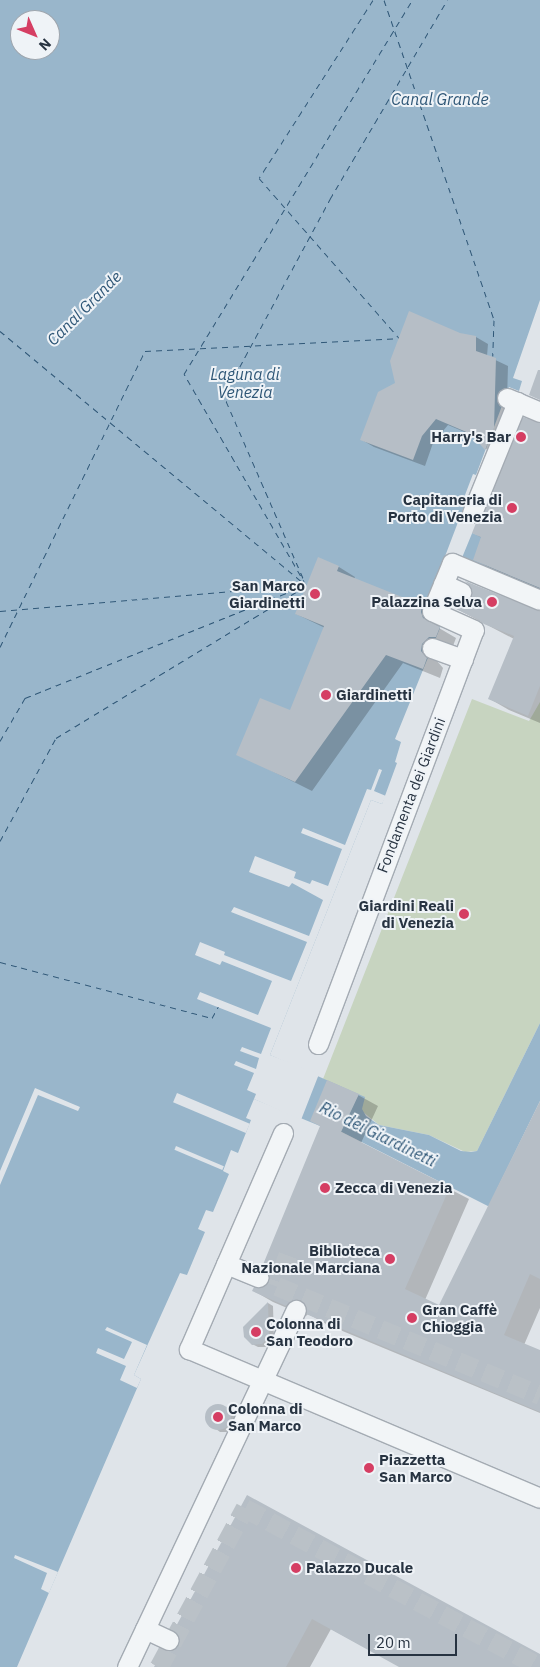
<!DOCTYPE html>
<html>
<head>
<meta charset="utf-8">
<style>
  body { margin:0 }
  #map { position:relative; width:540px; height:1667px; overflow:hidden; background:#dfe4e9; font-family:"IBM Plex Sans",sans-serif }
  div>[style] { position:absolute }
  [style*='--x'] { left:calc(var(--x)*1px); top:calc(var(--y)*1px); width:calc(var(--w)*1px); rotate:calc(var(--a)*1deg) }
  .green>* { inset:0; background:#c7d4c0 }
  .water>* { inset:0; background:#99b6cb }
  .pier>* { inset:0; background:#dfe4e9; transform-origin:0 0 }
  .shadow>* { inset:0; background:#0003 }
  .ferry>* { height:1px; margin-top:-0.5px; transform-origin:0; background:repeating-linear-gradient(90deg,#2f5777 0 6px,transparent 0 11px) }
  .building>* { inset:0; background:#b6bec6 }
  .round { border-radius:50% }
  .pedestrian-tunnel>* { height:19px; margin-top:-9.5px; transform-origin:0; background:repeating-linear-gradient(90deg,#bac1c7 0 19px,transparent 0 28px) }
  .roads { filter:drop-shadow(1px 0 #a4abb3) drop-shadow(-1px 0 #a4abb3) drop-shadow(0 1px #a4abb3) drop-shadow(0 -1px #a4abb3) }
  .pedestrian>* { height:19px; margin:-9.5px; padding:0 9.5px; transform-origin:9.5px; border-radius:9.5px; background:#f2f5f7 }
  .dots>* { width:14px; height:14px; translate:-50% -50%; box-sizing:border-box; border:2px solid #eff3f7; border-radius:50% }
  span { translate:-50% -50%; white-space:nowrap; text-align:center; line-height:1.15; -webkit-text-stroke:4px #eff3f7; paint-order:stroke }
  .poi-label { font-size:15px; color:#273341; font-weight:700 }
  .right { translate:-100% -50%; text-align:right }
  .left { translate:0 -50%; text-align:left }
  .street-label { font-size:15px; color:#273341 }
  .water-label { font-size:16px; color:#2f5777; font-style:italic }
  .north { position:absolute; left:10px; top:10px; width:50px; height:50px; box-sizing:border-box; background:#eff3f7; border:1px solid #9fa6ae; border-radius:50%; rotate:134deg; font-size:14px; font-weight:700; line-height:20px; text-align:center; color:#273341 }
  .north::after { content:''; display:block; margin:auto; width:18px; height:22px; background:#d53e63; clip-path:polygon(50% 0,100% 100%,50% 72%,0 100%) }
  .scale { position:absolute; left:368px; top:1634px; width:89px; height:22px; box-sizing:border-box; border:2px solid #273341; border-top:0; padding-left:6px; font-size:15px; line-height:18px; white-space:nowrap; color:#273341; -webkit-text-stroke:4px #eff3f7; paint-order:stroke }
</style>
</head>
<body>
<div id="map">
  <div class="green">
    <i style="clip-path:polygon(472px 699px,529px 721px,540px 702px,540px 1023px,477px 1151px,465px 1152px,429px 1135px,379px 1125px,323px 1079px)"></i>
  </div>
  <div class="water">
    <i style="clip-path:polygon(evenodd,0 0,540px 0,540px 300px,513px 378px,522px 381px,519px 391px,509px 387px,476px 475px,473px 474px,465px 495px,469px 497px,457px 526px,540px 564px,540px 596px,445px 556px,422px 615px,442px 623px,395px 739px,401px 742px,395px 762px,397px 763px,382px 804px,371px 800px,270px 1055px,365px 1097px,362px 1109px,366px 1116px,379px 1125px,429px 1135px,461px 1151px,471px 1152px,477px 1151px,540px 1023px,540px 1101px,497px 1189px,529px 1227px,324px 1123px,320px 1126px,254px 1099px,246px 1118px,251px 1120px,238px 1153px,231px 1150px,223px 1171px,229px 1174px,213px 1212px,206px 1210px,198px 1229px,205px 1232px,187px 1275px,180px 1273px,134px 1375px,141px 1379px,17px 1667px,0 1667px,0 0,20px 20px,50px 20px,50px 50px,20px 50px,20px 20px)"></i>
  </div>
  <div class="pier">
    <i style="clip-path:polygon(463px 509px,466px 510px,460px 525px,473px 531px,459px 565px,444px 559px)"></i>
    <i style="clip-path:polygon(379px 769px,382px 770px,374px 791px,386px 796px,382px 804px,371px 800px,270px 1055px,319px 1074px,301px 1120px,254px 1099px,256px 1094px,247px 1090px,254px 1073px,234px 1065px,236px 1061px,256px 1069px,259px 1058px,240px 1051px,242px 1047px,261px 1054px,271px 1028px,197px 999px,200px 992px,258px 1015px,272px 981px,222px 961px,220px 965px,195px 955px,200px 942px,225px 952px,224px 955px,291px 981px,307px 942px,231px 912px,234px 907px,309px 936px,323px 900px,292px 883px,289px 887px,249px 872px,255px 856px,296px 872px,294px 878px,310px 884px,312px 880px,328px 886px,342px 849px,301px 833px,303px 828px,345px 845px,367px 789px,371px 790px)"></i>
    <i style="clip-path:polygon(35px 1088px,80px 1107px,78px 1111px,38px 1095px,0 1185px,0 1171px)"></i>
    <i style="left:177px;top:1093px;width:79px;height:10px;rotate:23deg"></i>
    <i style="left:176px;top:1146px;width:52px;height:4px;rotate:23deg"></i>
    <i style="clip-path:polygon(107px 1327px,147px 1345px,134px 1375px,141px 1379px,137px 1388px,120px 1380px,126px 1366px,96px 1353px,98px 1348px,124px 1359px,132px 1342px,105px 1330px)"></i>
    <i style="clip-path:polygon(15px 1555px,58px 1572px,49px 1593px,41px 1589px,47px 1573px,14px 1558px)"></i>
  </div>
  <div class="shadow">
    <i style="clip-path:polygon(460px 334px,476px 337px,488px 344px,487px 356px,508px 366px,506px 435px,497px 456px,486px 449px,474px 436px,448px 425px,433px 443px,425px 466px,374px 447px,362px 440px,396px 383px)"></i>
    <i style="clip-path:polygon(540px 424px,540px 590px,494px 570px,474px 559px,482px 538px,473px 533px)"></i>
    <i style="clip-path:polygon(319px 559px,339px 567px,355px 577px,354px 579px,422px 606px,438px 616px,437px 622px,439px 628px,456px 638px,453px 646px,438px 653px,437px 661px,443px 668px,440px 678px,403px 663px,312px 791px,238px 754px,290px 712px,325px 628px,296px 614px)"></i>
    <i style="clip-path:polygon(455px 608px,540px 611px,540px 723px,509px 710px,490px 699px,514px 639px)"></i>
    <i style="clip-path:polygon(358px 1095px,378px 1106px,361px 1143px,469px 1199px,425px 1300px,440px 1307px,540px 1103px,540px 1308px,524px 1345px,540px 1351px,540px 1413px,328px 1325px,308px 1314px,306px 1316px,273px 1302px,254px 1291px,265px 1287px,270px 1281px)"></i>
    <i style="clip-path:polygon(268px 1303px,273px 1306px,274px 1340px,267px 1347px,258px 1347px,252px 1344px,245px 1328px)"></i>
    <i style="clip-path:polygon(213px 1406px,223px 1406px,236px 1416px,230px 1432px,220px 1432px,207px 1422px,207px 1413px)"></i>
    <i style="clip-path:polygon(247px 1497px,540px 1655px,540px 1667px,401px 1667px,331px 1629px,310px 1667px,156px 1667px,180px 1646px)"></i>
  </div>
  <div class="ferry">
    <i style="--x:373;--y:0;--w:211;--a:122.6"></i>
    <i style="--x:259;--y:178;--w:213;--a:48.8"></i>
    <i style="--x:384;--y:0;--w:338;--a:71"></i>
    <i style="--x:494;--y:320;--w:36;--a:92"></i>
    <i style="--x:0;--y:331;--w:395;--a:39.7"></i>
    <i style="--x:303;--y:578;--w:198;--a:-113.5"></i>
    <i style="--x:224;--y:396;--w:224;--a:-61.7"></i>
    <i style="--x:330;--y:199;--w:231;--a:-59.5"></i>
    <i style="--x:306;--y:585;--w:244;--a:-120"></i>
    <i style="--x:184;--y:374;--w:438;--a:-58.6"></i>
    <i style="--x:0;--y:611;--w:307;--a:-4.9"></i>
    <i style="--x:0;--y:647;--w:330;--a:-63.9"></i>
    <i style="--x:145;--y:351;--w:253;--a:-2.9"></i>
    <i style="--x:0;--y:741;--w:50;--a:-59.8"></i>
    <i style="--x:25;--y:698;--w:297;--a:-21.9"></i>
    <i style="--x:0;--y:841;--w:117;--a:-61.5"></i>
    <i style="--x:56;--y:738;--w:293;--a:-31.3"></i>
    <i style="--x:0;--y:962;--w:219;--a:14.8"></i>
    <i style="--x:212;--y:1018;--w:13;--a:-61"></i>
  </div>
  <div class="building">
    <i style="clip-path:polygon(409px 311px,460px 333px,476px 336px,476px 351px,496px 358px,494px 428px,485px 450px,471px 434px,436px 419px,422px 436px,413px 460px,360px 440px,378px 392px,395px 383px,390px 361px)"></i>
    <i style="clip-path:polygon(538px 370px,540px 370px,540px 400px,529px 395px)"></i>
    <i style="clip-path:polygon(523px 417px,540px 423px,540px 588px,473px 560px,481px 537px,472px 533px,476px 523px,482px 517px)"></i>
    <i style="clip-path:polygon(318px 557px,339px 566px,337px 571px,422px 605px,421px 612px,423px 618px,440px 627px,436px 637px,429px 637px,422px 644px,421px 651px,427px 658px,423px 669px,386px 655px,295px 782px,236px 755px,260px 698px,290px 710px,324px 626px,295px 614px)"></i>
    <i style="clip-path:polygon(465px 581px,540px 611px,540px 686px,528px 716px,488px 699px,514px 636px,484px 624px,479px 620px,454px 608px,456px 602px,467px 601px,471px 596px,470px 586px)"></i>
    <i style="clip-path:polygon(327px 1080px,359px 1094px,341px 1132px,450px 1187px,405px 1289px,439px 1305px,540px 1101px,540px 1279px,530px 1274px,504px 1335px,540px 1350px,540px 1412px,306px 1314px,305px 1304px,300px 1300px,290px 1301px,286px 1306px,252px 1291px,254px 1287px,264px 1286px,269px 1281px,267px 1271px,262px 1267px,320px 1126px,310px 1121px)"></i>
    <i style="clip-path:polygon(268px 1302px,269px 1337px,262px 1344px,252px 1345px,244px 1337px,243px 1327px)"></i>
    <i class="round" style="left:205px;top:1404px;width:26px;height:26px"></i>
    <i style="clip-path:polygon(247px 1495px,540px 1654px,540px 1667px,399px 1667px,312px 1619px,286px 1667px,154px 1667px,163px 1650px,171px 1651px,179px 1645px,180px 1638px,174px 1630px)"></i>
  </div>
  <div class="pedestrian-tunnel">
    <i style="--x:288;--y:1255;--w:33;--a:110"></i>
    <i style="--x:277;--y:1286;--w:285;--a:22.5"></i>
    <i style="--x:159;--y:1667;--w:181;--a:-61.6"></i>
    <i style="--x:245;--y:1508;--w:335;--a:28.3"></i>
  </div>
  <div class="roads">
    <div class="pedestrian">
      <i style="--x:507;--y:398;--w:36;--a:23"></i>
      <i style="--x:472;--y:513;--w:120;--a:-67.9"></i>
      <i style="--x:443;--y:584;--w:20;--a:24"></i>
      <i style="--x:432;--y:648;--w:33;--a:20"></i>
      <i style="--x:318;--y:1044;--w:442;--a:-69.4"></i>
      <i style="--x:474;--y:630;--w:46;--a:-155.7"></i>
      <i style="--x:432;--y:611;--w:52;--a:-67.4"></i>
      <i style="--x:452;--y:563;--w:95;--a:22.8"></i>
      <i style="--x:283;--y:1133;--w:236;--a:113.5"></i>
      <i style="--x:189;--y:1349;--w:381;--a:23"></i>
      <i style="--x:226;--y:1264;--w:35;--a:22"></i>
      <i style="--x:145;--y:1629;--w:26;--a:25"></i>
      <i style="--x:127;--y:1667;--w:395;--a:-64.7"></i>
    </div>
  </div>
  <div class="dots">
    <i style="left:521px;top:437px;background:#d53e63"></i>
    <i style="left:512px;top:508px;background:#d53e63"></i>
    <i style="left:315px;top:594px;background:#d53e63"></i>
    <i style="left:492px;top:602px;background:#d53e63"></i>
    <i style="left:326px;top:695px;background:#d53e63"></i>
    <i style="left:464px;top:914px;background:#d53e63"></i>
    <i style="left:325px;top:1188px;background:#d53e63"></i>
    <i style="left:390px;top:1259px;background:#d53e63"></i>
    <i style="left:412px;top:1318px;background:#d53e63"></i>
    <i style="left:256px;top:1332px;background:#d53e63"></i>
    <i style="left:218px;top:1417px;background:#d53e63"></i>
    <i style="left:369px;top:1468px;background:#d53e63"></i>
    <i style="left:296px;top:1568px;background:#d53e63"></i>
  </div>
  <div class="poi-label">
    <span class="right" style="left:511px;top:437px">Harry's Bar</span>
    <span class="right" style="left:502px;top:508px">Capitaneria di<br>Porto di Venezia</span>
    <span class="right" style="left:305px;top:594px">San Marco<br>Giardinetti</span>
    <span class="right" style="left:482px;top:602px">Palazzina Selva</span>
    <span class="left" style="left:336px;top:695px">Giardinetti</span>
    <span class="right" style="left:454px;top:914px">Giardini Reali<br>di Venezia</span>
    <span class="left" style="left:335px;top:1188px">Zecca di Venezia</span>
    <span class="right" style="left:380px;top:1259px">Biblioteca<br>Nazionale Marciana</span>
    <span class="left" style="left:422px;top:1318px">Gran Caffè<br>Chioggia</span>
    <span class="left" style="left:266px;top:1332px">Colonna di<br>San Teodoro</span>
    <span class="left" style="left:228px;top:1417px">Colonna di<br>San Marco</span>
    <span class="left" style="left:379px;top:1468px">Piazzetta<br>San Marco</span>
    <span class="left" style="left:306px;top:1568px">Palazzo Ducale</span>
  </div>
  <div class="street-label">
    <span style="left:411px;top:795px;rotate:-69deg">Fondamenta dei Giardini</span>
  </div>
  <div class="water-label">
    <span style="left:440px;top:99px">Canal Grande</span>
    <span style="left:84px;top:308px;rotate:-45deg">Canal Grande</span>
    <span style="left:245px;top:383px">Laguna di<br>Venezia</span>
    <span style="left:378px;top:1134px;rotate:26deg">Rio dei Giardinetti</span>
  </div>
  <div class="north">N</div>
  <div class="scale">20 m</div>
</div>
</body>
</html>
